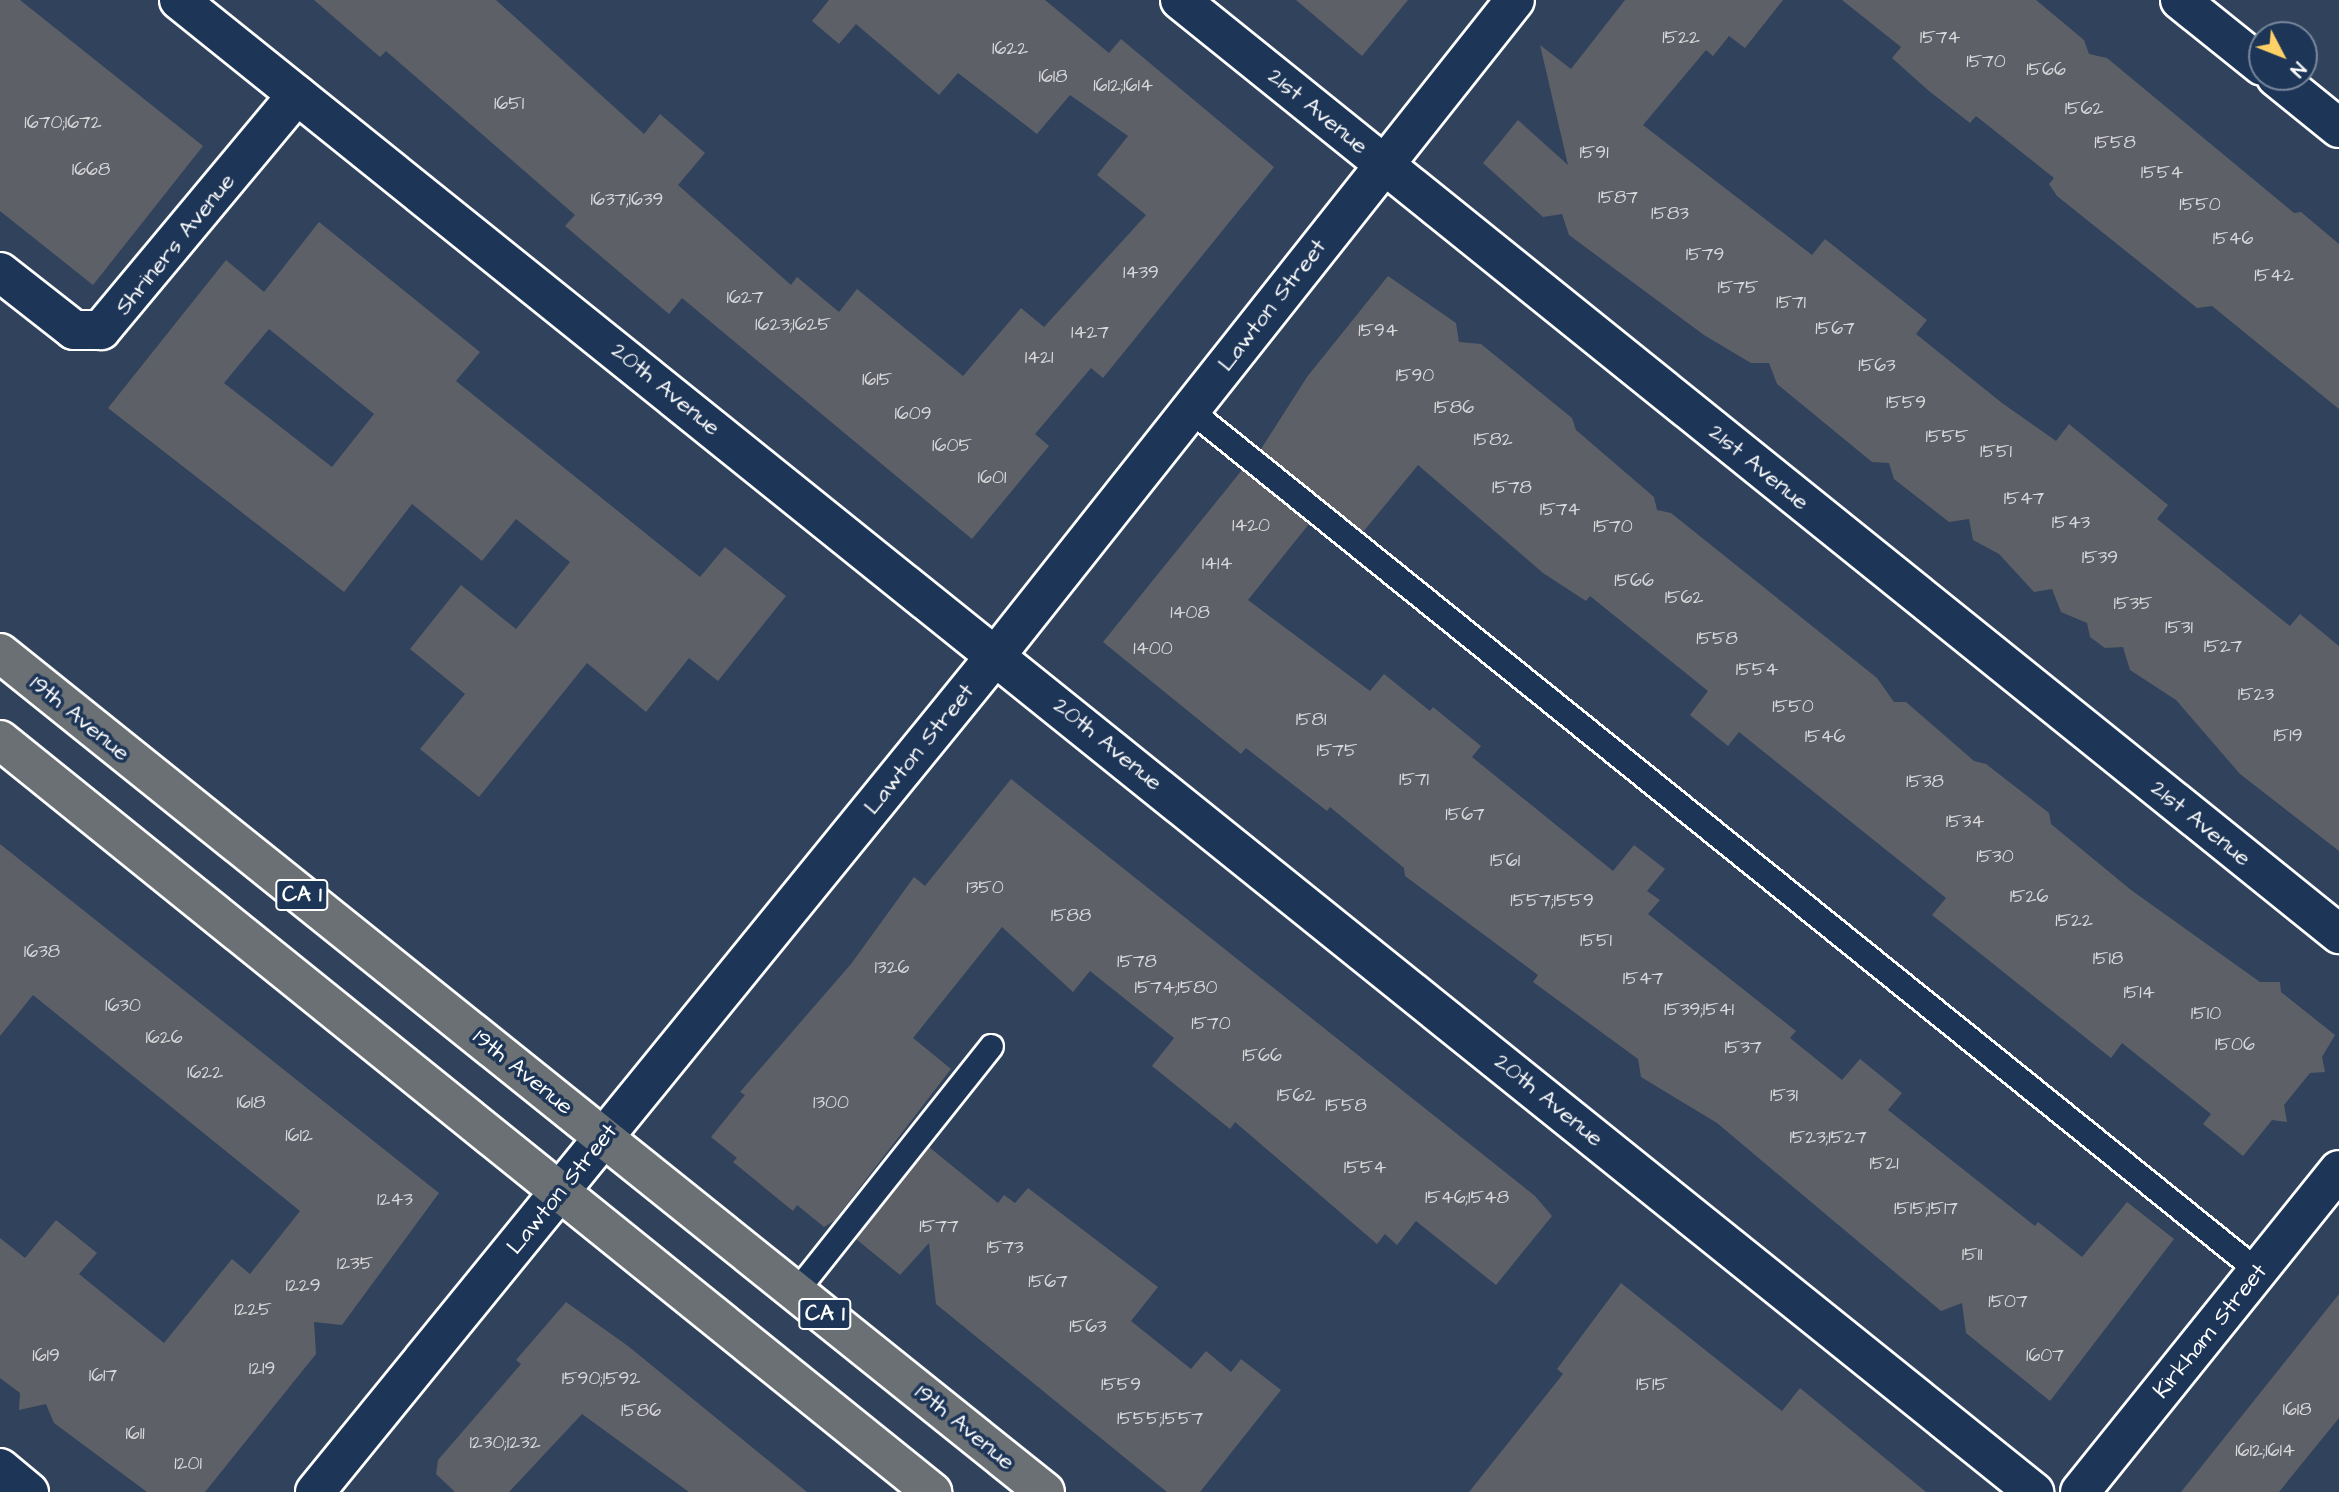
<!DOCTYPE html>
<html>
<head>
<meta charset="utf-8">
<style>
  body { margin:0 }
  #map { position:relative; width:2339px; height:1492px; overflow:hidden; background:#30425c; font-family:"Architects Daughter",sans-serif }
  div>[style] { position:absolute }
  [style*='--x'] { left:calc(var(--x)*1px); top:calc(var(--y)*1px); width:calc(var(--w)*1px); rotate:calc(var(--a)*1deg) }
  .building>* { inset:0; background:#5e6068 }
  .roads { filter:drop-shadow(2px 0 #fff) drop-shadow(-2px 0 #fff) drop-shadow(0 2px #fff) drop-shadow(0 -2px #fff) }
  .lane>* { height:23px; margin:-11.5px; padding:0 11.5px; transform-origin:11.5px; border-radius:11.5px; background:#1d3557 }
  .street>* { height:38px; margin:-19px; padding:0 19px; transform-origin:19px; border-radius:19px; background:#1d3557 }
  .highway>* { height:38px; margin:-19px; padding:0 19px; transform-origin:19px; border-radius:19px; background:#6b7074 }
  span { translate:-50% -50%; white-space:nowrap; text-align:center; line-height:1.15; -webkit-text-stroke:7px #1d3557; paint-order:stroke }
  .number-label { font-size:19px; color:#d7d7d9 }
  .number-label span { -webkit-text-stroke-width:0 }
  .shield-label span { padding:2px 5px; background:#1d3557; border:2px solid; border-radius:5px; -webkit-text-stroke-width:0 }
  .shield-label { font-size:21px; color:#fff; font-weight:700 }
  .street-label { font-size:23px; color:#fff }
  .north { position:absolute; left:2248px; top:21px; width:70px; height:70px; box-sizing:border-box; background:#1d3557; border:2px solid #77869a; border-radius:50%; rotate:132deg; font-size:19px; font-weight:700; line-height:28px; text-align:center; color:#fff }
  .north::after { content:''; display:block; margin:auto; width:24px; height:32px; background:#ffd166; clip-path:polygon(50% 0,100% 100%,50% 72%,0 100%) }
</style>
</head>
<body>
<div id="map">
  <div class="building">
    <i style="clip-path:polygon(0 0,20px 0,203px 146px,93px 285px,0 211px)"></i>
    <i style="clip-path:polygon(314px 0,496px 0,644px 134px,660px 114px,705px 153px,678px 185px,791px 285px,797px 277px,839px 312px,857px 289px,963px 376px,1021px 308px,1044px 327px,1146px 215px,1097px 175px,1128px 136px,1070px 95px,1037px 134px,958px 73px,939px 95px,856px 24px,839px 44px,812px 21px,829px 0,1045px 0,1109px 53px,1121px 39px,1274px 167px,1103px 378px,1091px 368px,1035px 434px,1049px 446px,972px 539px,682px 298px,669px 314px,565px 226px,575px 215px,386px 51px,380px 57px)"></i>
    <i style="clip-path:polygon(1296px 0,1408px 0,1362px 56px)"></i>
    <i style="clip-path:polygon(1625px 0,1783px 0,1745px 48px,1729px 36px,1713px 56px,1706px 50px,1643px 125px,1812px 255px,1825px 239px,1927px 320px,1916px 334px,2002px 403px,2056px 441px,2069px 424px,2168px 505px,2157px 519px,2290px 626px,2300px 614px,2339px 646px,2339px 851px,2240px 774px,2176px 700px,2130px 670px,2123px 647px,2105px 648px,2090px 637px,2087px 623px,2061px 612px,2052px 589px,2034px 592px,1999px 554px,1973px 540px,1969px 519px,1949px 522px,1894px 479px,1889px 463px,1872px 462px,1777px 384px,1769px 363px,1751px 363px,1704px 335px,1569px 235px,1562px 214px,1543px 217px,1483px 163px,1518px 120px,1568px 165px,1540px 45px,1571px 69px)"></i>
    <i style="clip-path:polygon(1842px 0,2036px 0,2084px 40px,2089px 54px,2107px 58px,2294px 213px,2301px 212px,2339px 244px,2339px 409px,2212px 306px,2197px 308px,2057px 196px,2049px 184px,2054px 178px,1976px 116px,1970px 123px,1929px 91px,1892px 58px,1901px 47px)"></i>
    <i style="clip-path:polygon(evenodd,319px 222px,480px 352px,456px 381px,700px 577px,725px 547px,786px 596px,718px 681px,689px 658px,646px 712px,587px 663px,479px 797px,420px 749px,465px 694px,410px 649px,461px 585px,516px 629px,570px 562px,516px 519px,482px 561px,412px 504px,344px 592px,108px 408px,226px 260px,264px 292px,319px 222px,269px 329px,374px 414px,332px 467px,224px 383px,269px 329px)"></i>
    <i style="clip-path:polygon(1388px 276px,1456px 323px,1459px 342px,1481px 344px,1572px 418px,1576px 430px,1654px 497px,1657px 510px,1671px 513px,1877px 678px,1894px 702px,1906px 702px,1974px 761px,1986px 764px,2049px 813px,2051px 824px,2131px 890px,2260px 982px,2280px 982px,2281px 992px,2335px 1035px,2322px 1057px,2325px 1072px,2310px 1073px,2284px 1105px,2287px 1122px,2272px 1120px,2243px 1156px,2203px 1124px,2211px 1114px,2122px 1043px,2111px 1058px,1932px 915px,1946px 898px,1739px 732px,1728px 746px,1690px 715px,1708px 691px,1590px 596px,1586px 601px,1543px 573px,1418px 465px,1363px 532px,1261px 449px,1307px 377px)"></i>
    <i style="clip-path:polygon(1242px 470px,1309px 524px,1248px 600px,1370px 691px,1384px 674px,1430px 711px,1433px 707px,1481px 746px,1472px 757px,1613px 871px,1634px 845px,1665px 869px,1647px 891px,1660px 900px,1648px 914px,1796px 1031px,1790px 1038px,1842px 1080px,1860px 1059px,1902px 1093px,1888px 1110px,2035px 1226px,2038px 1222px,2082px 1257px,2127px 1202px,2174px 1239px,2050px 1401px,1966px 1333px,1962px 1303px,1941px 1311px,1717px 1123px,1641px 1077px,1638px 1059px,1533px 982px,1538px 975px,1405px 876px,1404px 868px,1330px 807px,1327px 811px,1246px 748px,1241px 754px,1103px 642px)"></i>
    <i style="clip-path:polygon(1011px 779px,1535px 1196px,1552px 1216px,1496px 1285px,1416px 1221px,1397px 1245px,1385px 1234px,1377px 1244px,1235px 1122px,1230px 1129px,1152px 1066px,1174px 1038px,1090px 971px,1073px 992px,1002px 927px,913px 1038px,951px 1069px,834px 1221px,824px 1227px,797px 1205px,793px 1211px,733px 1162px,737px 1158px,711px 1137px,745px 1095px,740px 1092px,851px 964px,914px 877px,925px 886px)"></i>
    <i style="clip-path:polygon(0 844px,439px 1193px,342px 1325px,314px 1322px,316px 1354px,205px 1492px,147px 1492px,54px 1423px,46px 1404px,19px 1410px,20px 1393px,0 1378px,0 1238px,25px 1258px,56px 1220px,97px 1253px,79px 1274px,164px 1343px,232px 1259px,250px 1274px,300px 1211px,33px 995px,0 1036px)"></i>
    <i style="clip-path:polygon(929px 1147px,998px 1203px,1004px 1195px,1015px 1203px,1028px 1188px,1158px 1287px,1131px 1321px,1191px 1369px,1206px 1351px,1231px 1372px,1241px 1359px,1281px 1390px,1200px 1492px,1167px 1492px,936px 1304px,929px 1243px,900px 1275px,856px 1239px)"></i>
    <i style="clip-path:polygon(1621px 1283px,1782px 1411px,1800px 1388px,1926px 1492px,1469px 1492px,1563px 1374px,1557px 1369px)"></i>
    <i style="clip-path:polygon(2339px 1294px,2339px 1418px,2279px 1492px,2181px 1492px)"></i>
    <i style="clip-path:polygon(566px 1302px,628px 1346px,807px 1492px,689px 1492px,582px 1414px,509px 1492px,455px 1492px,436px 1474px,438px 1460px,521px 1364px,516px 1360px)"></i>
  </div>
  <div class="roads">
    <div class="lane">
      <i style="--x:1190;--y:410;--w:1372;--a:38.88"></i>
      <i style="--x:796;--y:1291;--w:313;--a:-51.5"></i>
    </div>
    <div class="street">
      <i style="--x:179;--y:0;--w:2381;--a:38.81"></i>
      <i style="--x:1180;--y:0;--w:1489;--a:38.86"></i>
      <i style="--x:2180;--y:0;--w:105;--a:38.8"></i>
      <i style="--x:2276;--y:77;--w:81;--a:39"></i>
      <i style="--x:0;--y:272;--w:94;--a:38.1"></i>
      <i style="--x:74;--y:330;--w:27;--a:0"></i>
      <i style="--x:101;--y:330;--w:306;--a:-50.2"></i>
      <i style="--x:0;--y:1468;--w:38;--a:40"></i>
      <i style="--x:315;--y:1492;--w:1080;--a:-50.86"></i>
      <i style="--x:997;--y:654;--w:834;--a:-51.62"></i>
      <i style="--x:2080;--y:1492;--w:413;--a:-51.2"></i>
    </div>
    <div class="highway">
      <i style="--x:0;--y:653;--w:1340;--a:38.76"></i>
      <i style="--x:0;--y:740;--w:1198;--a:38.9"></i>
    </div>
  </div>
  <div class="number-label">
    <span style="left:1681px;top:38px">1522</span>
    <span style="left:1940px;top:38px">1574</span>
    <span style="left:1010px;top:49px">1622</span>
    <span style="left:1986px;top:62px">1570</span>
    <span style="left:2046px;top:70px">1566</span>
    <span style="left:1053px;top:77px">1618</span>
    <span style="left:1123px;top:86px">1612;1614</span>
    <span style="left:509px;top:104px">1651</span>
    <span style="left:2084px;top:109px">1562</span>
    <span style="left:63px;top:123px">1670;1672</span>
    <span style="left:2115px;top:143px">1558</span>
    <span style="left:1594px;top:153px">1591</span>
    <span style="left:91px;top:170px">1668</span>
    <span style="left:2162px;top:173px">1554</span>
    <span style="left:1618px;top:198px">1587</span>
    <span style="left:627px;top:200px">1637;1639</span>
    <span style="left:2200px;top:205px">1550</span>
    <span style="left:1670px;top:214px">1583</span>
    <span style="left:2233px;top:239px">1546</span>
    <span style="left:1705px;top:255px">1579</span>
    <span style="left:1141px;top:273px">1439</span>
    <span style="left:2274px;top:276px">1542</span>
    <span style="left:1738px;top:288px">1575</span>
    <span style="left:745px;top:298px">1627</span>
    <span style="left:1791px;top:303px">1571</span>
    <span style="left:793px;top:325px">1623;1625</span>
    <span style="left:1835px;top:329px">1567</span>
    <span style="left:1378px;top:331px">1594</span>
    <span style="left:1090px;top:333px">1427</span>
    <span style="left:1039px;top:358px">1421</span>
    <span style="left:1877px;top:366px">1563</span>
    <span style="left:1415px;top:376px">1590</span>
    <span style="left:877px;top:380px">1615</span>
    <span style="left:1906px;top:403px">1559</span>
    <span style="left:1454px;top:408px">1586</span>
    <span style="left:913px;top:414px">1609</span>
    <span style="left:1947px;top:437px">1555</span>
    <span style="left:1493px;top:440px">1582</span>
    <span style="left:952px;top:446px">1605</span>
    <span style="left:1996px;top:452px">1551</span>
    <span style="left:992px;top:478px">1601</span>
    <span style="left:1512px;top:488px">1578</span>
    <span style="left:2024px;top:499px">1547</span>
    <span style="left:1560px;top:510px">1574</span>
    <span style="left:2071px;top:523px">1543</span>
    <span style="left:1251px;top:526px">1420</span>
    <span style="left:1613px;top:527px">1570</span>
    <span style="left:2100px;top:558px">1539</span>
    <span style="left:1217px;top:564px">1414</span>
    <span style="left:1634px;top:581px">1566</span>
    <span style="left:1684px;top:598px">1562</span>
    <span style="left:2133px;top:604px">1535</span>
    <span style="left:1190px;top:613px">1408</span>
    <span style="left:2179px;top:628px">1531</span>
    <span style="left:1717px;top:639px">1558</span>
    <span style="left:2223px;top:647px">1527</span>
    <span style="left:1153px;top:649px">1400</span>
    <span style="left:1757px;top:670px">1554</span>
    <span style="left:2256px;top:695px">1523</span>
    <span style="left:1793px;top:707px">1550</span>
    <span style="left:1311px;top:720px">1581</span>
    <span style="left:2288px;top:736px">1519</span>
    <span style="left:1825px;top:737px">1546</span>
    <span style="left:1337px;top:751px">1575</span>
    <span style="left:1414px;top:780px">1571</span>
    <span style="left:1925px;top:782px">1538</span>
    <span style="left:1465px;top:815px">1567</span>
    <span style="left:1965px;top:822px">1534</span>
    <span style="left:1995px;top:857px">1530</span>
    <span style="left:1505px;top:861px">1561</span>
    <span style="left:985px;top:888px">1350</span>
    <span style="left:2029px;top:897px">1526</span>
    <span style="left:1552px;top:901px">1557;1559</span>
    <span style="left:1071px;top:916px">1588</span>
    <span style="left:2074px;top:921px">1522</span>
    <span style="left:1596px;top:941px">1551</span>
    <span style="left:42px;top:952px">1638</span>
    <span style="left:2108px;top:959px">1518</span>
    <span style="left:1137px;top:962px">1578</span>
    <span style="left:892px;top:968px">1326</span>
    <span style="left:1643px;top:979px">1547</span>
    <span style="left:1176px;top:988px">1574;1580</span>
    <span style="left:2139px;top:993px">1514</span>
    <span style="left:123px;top:1006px">1630</span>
    <span style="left:1699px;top:1010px">1539;1541</span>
    <span style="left:2206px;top:1014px">1510</span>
    <span style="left:1211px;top:1024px">1570</span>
    <span style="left:164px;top:1038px">1626</span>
    <span style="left:2235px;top:1045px">1506</span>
    <span style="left:1743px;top:1048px">1537</span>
    <span style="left:1262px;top:1056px">1566</span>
    <span style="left:205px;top:1073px">1622</span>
    <span style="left:1296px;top:1096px">1562</span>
    <span style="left:1784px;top:1096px">1531</span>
    <span style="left:251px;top:1103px">1618</span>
    <span style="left:831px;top:1103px">1300</span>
    <span style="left:1346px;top:1106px">1558</span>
    <span style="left:299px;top:1136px">1612</span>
    <span style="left:1828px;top:1138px">1523;1527</span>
    <span style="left:1884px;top:1164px">1521</span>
    <span style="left:1365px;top:1168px">1554</span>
    <span style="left:1467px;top:1198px">1546;1548</span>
    <span style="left:395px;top:1200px">1243</span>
    <span style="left:1926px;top:1209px">1515;1517</span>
    <span style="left:939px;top:1227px">1577</span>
    <span style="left:1005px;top:1248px">1573</span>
    <span style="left:1972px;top:1255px">1511</span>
    <span style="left:355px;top:1264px">1235</span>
    <span style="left:1048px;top:1282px">1567</span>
    <span style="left:303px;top:1286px">1229</span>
    <span style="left:2008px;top:1302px">1507</span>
    <span style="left:253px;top:1310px">1225</span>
    <span style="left:1088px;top:1327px">1563</span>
    <span style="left:46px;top:1356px">1619</span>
    <span style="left:2045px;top:1356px">1607</span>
    <span style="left:262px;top:1369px">1219</span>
    <span style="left:103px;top:1376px">1617</span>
    <span style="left:601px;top:1379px">1590;1592</span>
    <span style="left:1121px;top:1385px">1559</span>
    <span style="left:1652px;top:1385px">1515</span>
    <span style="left:2297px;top:1410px">1618</span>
    <span style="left:641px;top:1411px">1586</span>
    <span style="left:1160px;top:1419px">1555;1557</span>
    <span style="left:135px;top:1434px">1611</span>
    <span style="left:505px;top:1443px">1230;1232</span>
    <span style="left:2265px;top:1451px">1612;1614</span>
    <span style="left:188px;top:1464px">1201</span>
  </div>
  <div class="shield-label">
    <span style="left:302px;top:895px">CA 1</span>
    <span style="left:825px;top:1314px">CA 1</span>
  </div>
  <div class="street-label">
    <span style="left:1318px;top:111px;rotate:39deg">21st Avenue</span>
    <span style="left:175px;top:244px;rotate:-51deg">Shriners Avenue</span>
    <span style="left:1272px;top:305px;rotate:-52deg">Lawton Street</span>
    <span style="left:666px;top:389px;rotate:39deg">20th Avenue</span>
    <span style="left:1759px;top:467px;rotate:39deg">21st Avenue</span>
    <span style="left:80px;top:718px;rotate:39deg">19th Avenue</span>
    <span style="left:1108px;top:744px;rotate:39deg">20th Avenue</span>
    <span style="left:919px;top:749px;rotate:-51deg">Lawton Street</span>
    <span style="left:2201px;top:823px;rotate:39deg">21st Avenue</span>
    <span style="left:523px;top:1072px;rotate:39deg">19th Avenue</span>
    <span style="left:1549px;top:1100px;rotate:39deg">20th Avenue</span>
    <span style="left:562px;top:1189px;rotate:-51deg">Lawton Street</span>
    <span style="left:2210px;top:1331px;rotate:-51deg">Kirkham Street</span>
    <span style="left:965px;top:1427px;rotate:39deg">19th Avenue</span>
  </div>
  <div class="north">N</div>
</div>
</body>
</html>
